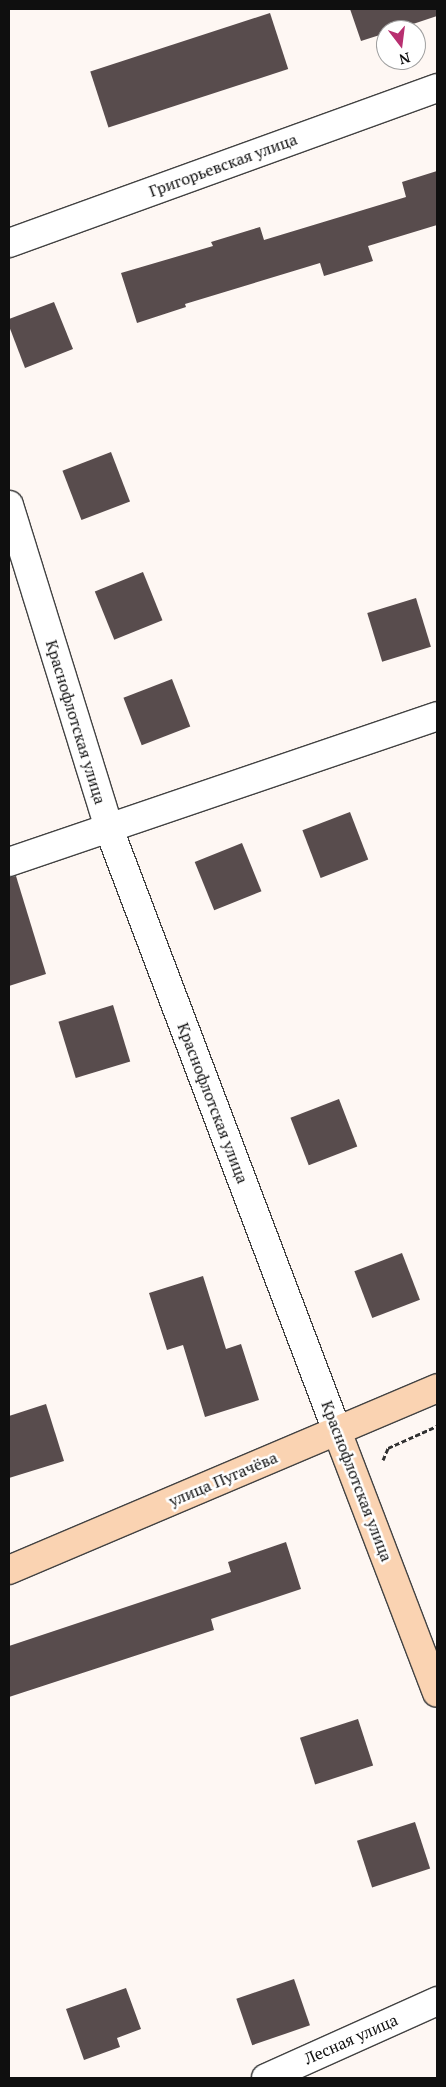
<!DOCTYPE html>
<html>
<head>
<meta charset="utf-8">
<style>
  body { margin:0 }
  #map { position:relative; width:446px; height:2087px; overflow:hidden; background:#fef7f3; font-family:"PT Serif",serif }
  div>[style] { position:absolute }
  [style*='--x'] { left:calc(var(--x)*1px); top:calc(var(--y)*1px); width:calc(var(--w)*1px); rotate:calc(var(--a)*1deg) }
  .building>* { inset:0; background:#584c4d; transform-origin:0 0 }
  .path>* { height:3px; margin-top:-1.5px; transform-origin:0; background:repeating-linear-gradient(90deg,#313131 0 5px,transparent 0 7.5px) }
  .roads { filter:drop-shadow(1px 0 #424242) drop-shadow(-1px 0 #424242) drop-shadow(0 1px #424242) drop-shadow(0 -1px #424242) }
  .street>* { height:28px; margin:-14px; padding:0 14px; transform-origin:14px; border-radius:14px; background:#fff }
  .secondary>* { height:28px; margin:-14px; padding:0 14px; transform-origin:14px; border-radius:14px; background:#fad3b2 }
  span { translate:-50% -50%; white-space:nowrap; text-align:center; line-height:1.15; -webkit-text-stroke:5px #fff; paint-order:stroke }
  .street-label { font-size:16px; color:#0f0f0f }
  .frame { position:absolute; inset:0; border:10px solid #0f0f0f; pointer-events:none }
  .north { position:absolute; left:376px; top:20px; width:50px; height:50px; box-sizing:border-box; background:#fff; border:1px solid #9f9f9f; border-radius:50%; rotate:165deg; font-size:14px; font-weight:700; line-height:20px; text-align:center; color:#0f0f0f }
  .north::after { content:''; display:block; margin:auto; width:18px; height:22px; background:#b82f70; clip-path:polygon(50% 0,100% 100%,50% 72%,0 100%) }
</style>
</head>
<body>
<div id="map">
  <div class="building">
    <i style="clip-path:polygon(350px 9px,437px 9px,437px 16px,395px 30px,386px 30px,386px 33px,361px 41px)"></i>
    <i style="left:270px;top:13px;width:59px;height:189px;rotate:72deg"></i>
    <i style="clip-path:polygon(437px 171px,437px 225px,368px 246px,373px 261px,324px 276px,320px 263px,185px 304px,186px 307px,137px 323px,121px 273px,213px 246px,211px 242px,260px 227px,264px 240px,406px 197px,402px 182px)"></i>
    <i style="clip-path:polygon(54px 302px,73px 349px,25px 368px,9px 326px,9px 319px)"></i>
    <i style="left:111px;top:452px;width:53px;height:52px;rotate:69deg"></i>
    <i style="left:143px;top:572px;width:52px;height:52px;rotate:68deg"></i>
    <i style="left:416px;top:598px;width:51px;height:51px;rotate:73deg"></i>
    <i style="left:172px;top:679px;width:51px;height:52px;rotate:69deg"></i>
    <i style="left:350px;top:812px;width:51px;height:51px;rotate:69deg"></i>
    <i style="left:242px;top:843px;width:52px;height:51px;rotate:68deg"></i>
    <i style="clip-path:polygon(16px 876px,46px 974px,9px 986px,9px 877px)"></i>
    <i style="left:113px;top:1005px;width:59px;height:57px;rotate:73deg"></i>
    <i style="left:339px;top:1099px;width:51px;height:52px;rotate:69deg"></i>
    <i style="left:402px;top:1253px;width:50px;height:51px;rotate:69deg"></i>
    <i style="clip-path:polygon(203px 1276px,226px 1349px,241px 1344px,259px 1400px,205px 1417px,183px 1345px,167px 1350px,149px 1293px)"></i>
    <i style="clip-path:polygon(46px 1404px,64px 1461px,9px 1478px,9px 1416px)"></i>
    <i style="clip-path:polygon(286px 1542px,301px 1589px,211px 1619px,214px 1630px,9px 1697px,9px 1646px,231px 1572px,228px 1562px)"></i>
    <i style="left:358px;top:1719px;width:49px;height:61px;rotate:72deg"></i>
    <i style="left:415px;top:1822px;width:49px;height:61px;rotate:72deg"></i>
    <i style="left:294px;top:1979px;width:49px;height:61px;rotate:71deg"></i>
    <i style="clip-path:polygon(126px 1988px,141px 2029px,117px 2038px,120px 2047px,84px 2060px,66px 2009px)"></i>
  </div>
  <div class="path">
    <i style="--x:383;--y:1460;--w:13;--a:-67"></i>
    <i style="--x:388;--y:1448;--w:54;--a:-24.2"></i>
  </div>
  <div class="roads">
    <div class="street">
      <i style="--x:9;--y:243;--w:455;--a:-19.9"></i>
      <i style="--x:9;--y:505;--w:339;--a:72.8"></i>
      <i style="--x:109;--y:829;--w:644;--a:69.26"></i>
      <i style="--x:9;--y:862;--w:452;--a:-18.8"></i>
      <i style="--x:266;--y:2078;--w:188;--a:-24.2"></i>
    </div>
    <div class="secondary">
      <i style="--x:337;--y:1431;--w:280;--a:69.1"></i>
      <i style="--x:9;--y:1570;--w:465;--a:-23"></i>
    </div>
  </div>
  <div class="street-label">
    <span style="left:223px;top:165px;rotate:-20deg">Григорьевская улица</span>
    <span style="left:76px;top:722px;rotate:73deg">Краснофлотская улица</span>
    <span style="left:213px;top:1103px;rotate:69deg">Краснофлотская улица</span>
    <span style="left:223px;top:1479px;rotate:-23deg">улица Пугачёва</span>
    <span style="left:357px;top:1481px;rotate:69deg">Краснофлотская улица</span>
    <span style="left:351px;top:2039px;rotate:-24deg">Лесная улица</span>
  </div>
  <div class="frame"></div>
  <div class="north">N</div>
</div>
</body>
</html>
